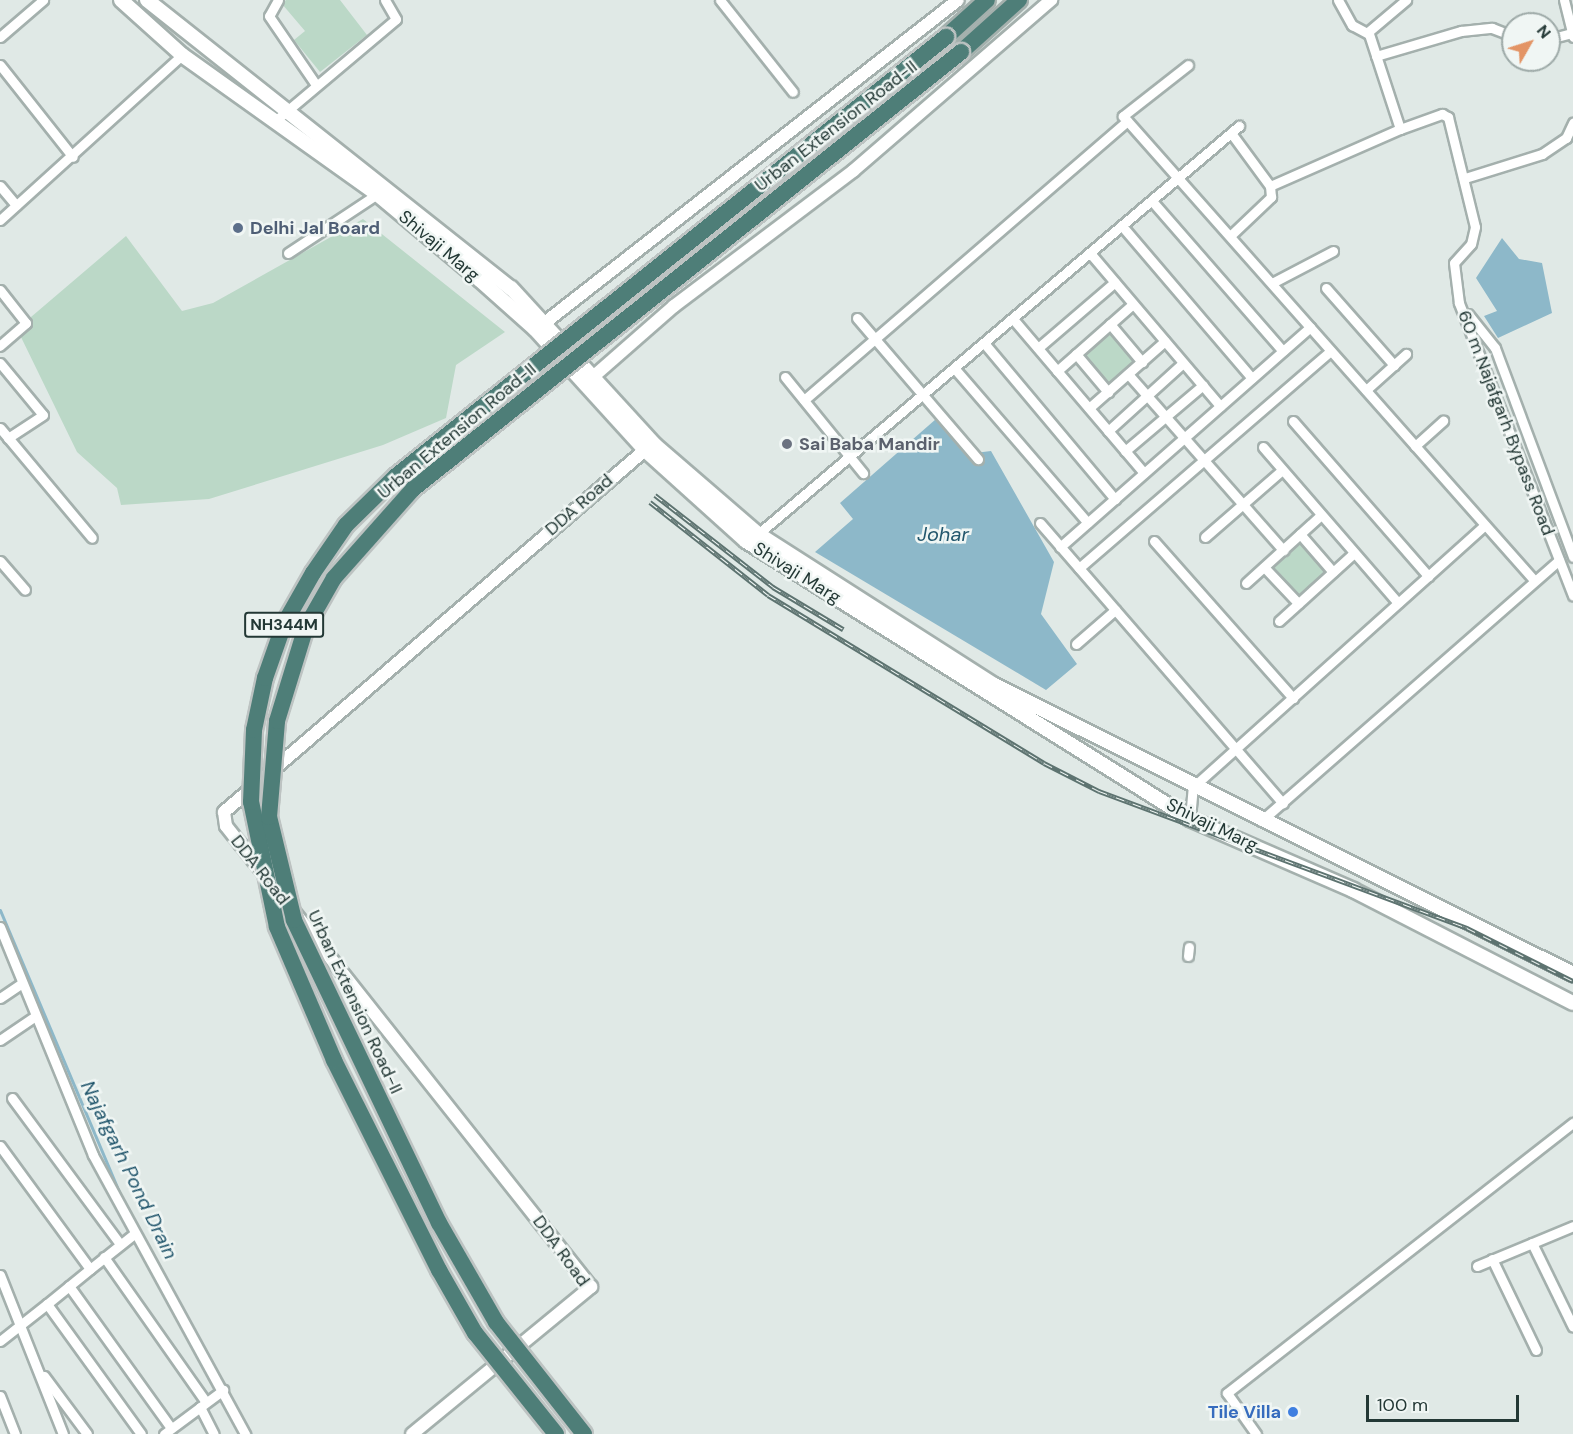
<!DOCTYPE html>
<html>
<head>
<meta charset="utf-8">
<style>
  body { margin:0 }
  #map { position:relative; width:1573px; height:1434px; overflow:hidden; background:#e0e9e6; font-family:"DM Sans",sans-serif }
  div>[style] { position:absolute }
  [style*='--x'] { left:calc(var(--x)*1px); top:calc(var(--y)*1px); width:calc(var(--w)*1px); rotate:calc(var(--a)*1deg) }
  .green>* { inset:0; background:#bbd8c7; transform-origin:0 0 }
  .water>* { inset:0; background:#8db8c9 }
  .stream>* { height:3px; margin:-1.5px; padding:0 1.5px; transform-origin:1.5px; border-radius:1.5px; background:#8db8c9 }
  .roads { filter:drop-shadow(2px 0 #a4b0ad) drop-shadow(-2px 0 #a4b0ad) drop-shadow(0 2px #a4b0ad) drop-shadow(0 -2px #a4b0ad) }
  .minor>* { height:9px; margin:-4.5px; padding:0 4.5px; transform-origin:4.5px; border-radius:4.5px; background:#fff }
  .tertiary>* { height:12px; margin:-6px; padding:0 6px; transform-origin:6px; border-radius:6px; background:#fff }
  .secondary>* { height:14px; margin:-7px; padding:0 7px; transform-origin:7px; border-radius:7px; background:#fff }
  .trunk>* { height:16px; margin:-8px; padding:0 8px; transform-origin:8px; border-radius:8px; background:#4e7e78 }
  .rail>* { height:5px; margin-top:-2.5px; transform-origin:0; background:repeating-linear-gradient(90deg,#f0f6f4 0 9px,#5d7370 0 18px); box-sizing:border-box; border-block:2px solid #5d7370 }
  .bridges { filter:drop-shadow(2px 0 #bdc3c2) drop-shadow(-2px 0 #bdc3c2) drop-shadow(0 2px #bdc3c2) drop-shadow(0 -2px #bdc3c2) }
  .trunk-bridge>* { height:16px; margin:-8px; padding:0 8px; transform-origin:8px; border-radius:8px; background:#4e7e78 }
  .dots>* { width:16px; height:16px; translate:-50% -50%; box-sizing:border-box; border:3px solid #f0f6f4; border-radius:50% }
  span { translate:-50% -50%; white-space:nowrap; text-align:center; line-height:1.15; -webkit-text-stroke:5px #f0f6f4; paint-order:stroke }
  .shield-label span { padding:2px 4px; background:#f0f6f4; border:2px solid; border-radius:4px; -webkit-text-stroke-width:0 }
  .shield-label { font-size:16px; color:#233835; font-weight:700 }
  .street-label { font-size:18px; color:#233835 }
  .service-label { font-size:18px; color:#4e5e75; font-weight:700 }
  .left { translate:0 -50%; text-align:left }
  .worship-label { font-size:18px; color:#5b616d; font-weight:700 }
  .shop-label { font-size:18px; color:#366cbe; font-weight:700 }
  .right { translate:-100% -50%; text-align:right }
  .water-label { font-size:20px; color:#23576d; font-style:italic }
  .north { position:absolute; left:1501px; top:12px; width:60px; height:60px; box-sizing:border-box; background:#f0f6f4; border:2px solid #9eaaa8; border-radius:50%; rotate:51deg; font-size:16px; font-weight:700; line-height:24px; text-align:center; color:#233835 }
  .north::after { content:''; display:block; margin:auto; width:21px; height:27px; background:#e39465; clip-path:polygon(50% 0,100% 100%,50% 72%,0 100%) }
  .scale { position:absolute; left:1366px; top:1395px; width:153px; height:27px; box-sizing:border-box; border:3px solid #233835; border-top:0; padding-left:8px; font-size:18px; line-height:21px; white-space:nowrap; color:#233835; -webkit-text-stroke:4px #f0f6f4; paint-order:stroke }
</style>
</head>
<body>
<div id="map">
  <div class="green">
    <i style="clip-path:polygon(286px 0,340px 0,367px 35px,320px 72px,294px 40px,305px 31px,282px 4px)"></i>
    <i style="clip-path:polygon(363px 219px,505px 332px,456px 365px,446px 418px,383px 445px,209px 499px,121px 505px,117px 488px,77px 452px,19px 333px,31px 317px,126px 236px,182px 311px,213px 303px)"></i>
    <i style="left:1112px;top:331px;width:40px;height:41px;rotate:50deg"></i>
    <i style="left:1301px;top:542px;width:38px;height:40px;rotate:48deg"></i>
  </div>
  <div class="water">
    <i style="clip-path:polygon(1502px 238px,1519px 259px,1542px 263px,1552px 313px,1498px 338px,1484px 316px,1497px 311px,1476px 278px)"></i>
    <i style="clip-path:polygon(936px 419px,967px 454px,991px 451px,1054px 562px,1041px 614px,1077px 664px,1046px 690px,815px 552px,853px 519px,840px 503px)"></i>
  </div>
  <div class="stream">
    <i style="--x:0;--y:910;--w:311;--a:67.1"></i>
    <i style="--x:121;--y:1196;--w:271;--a:61.4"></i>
  </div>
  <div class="roads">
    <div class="minor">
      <i style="--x:278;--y:0;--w:18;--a:119"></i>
      <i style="--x:269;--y:16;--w:83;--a:55.7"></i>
      <i style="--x:720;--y:0;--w:117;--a:51.6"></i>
      <i style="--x:1338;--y:0;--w:29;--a:61"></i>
      <i style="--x:1352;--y:25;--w:19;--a:28"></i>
      <i style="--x:1369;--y:34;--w:100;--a:71.9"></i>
      <i style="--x:1564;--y:0;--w:38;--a:76"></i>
      <i style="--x:1368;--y:32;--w:50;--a:-40.1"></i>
      <i style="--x:0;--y:37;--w:57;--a:-40.7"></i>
      <i style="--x:1549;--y:39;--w:24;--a:-15"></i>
      <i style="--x:1376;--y:56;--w:89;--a:-16.4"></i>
      <i style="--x:1461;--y:31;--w:31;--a:-6"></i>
      <i style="--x:1492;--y:28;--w:22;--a:21"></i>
      <i style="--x:0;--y:65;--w:117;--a:51.6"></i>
      <i style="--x:1188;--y:65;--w:83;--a:141.9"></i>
      <i style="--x:1123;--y:116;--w:620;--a:48.47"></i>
      <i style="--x:275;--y:121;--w:158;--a:-40.1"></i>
      <i style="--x:396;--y:19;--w:22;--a:-120"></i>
      <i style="--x:1465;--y:178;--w:81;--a:-17.3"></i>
      <i style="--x:1542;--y:154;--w:29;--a:-34"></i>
      <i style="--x:1566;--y:138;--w:17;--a:-65"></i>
      <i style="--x:0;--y:186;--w:25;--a:50"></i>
      <i style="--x:1270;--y:186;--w:142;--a:-23.7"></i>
      <i style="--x:1400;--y:129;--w:45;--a:-19.7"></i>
      <i style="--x:1442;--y:114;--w:7;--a:27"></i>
      <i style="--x:1448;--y:117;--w:113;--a:76.2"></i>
      <i style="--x:1475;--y:227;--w:17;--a:103"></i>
      <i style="--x:1471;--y:244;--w:25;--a:132"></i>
      <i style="--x:1454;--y:263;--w:40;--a:82.9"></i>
      <i style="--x:1459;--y:303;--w:314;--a:68.7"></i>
      <i style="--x:1152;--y:201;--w:199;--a:48.9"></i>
      <i style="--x:0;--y:220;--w:246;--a:-42.2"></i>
      <i style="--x:1122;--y:226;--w:200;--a:49.5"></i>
      <i style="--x:1230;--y:236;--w:57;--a:-43.6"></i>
      <i style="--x:1271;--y:197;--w:11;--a:-95"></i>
      <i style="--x:1270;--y:186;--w:66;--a:-126.3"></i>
      <i style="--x:288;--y:253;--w:107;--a:-33.5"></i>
      <i style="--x:1090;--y:253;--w:201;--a:49.6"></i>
      <i style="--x:1272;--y:283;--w:69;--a:-27.7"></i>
      <i style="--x:1326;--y:288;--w:103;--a:48.6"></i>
      <i style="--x:0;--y:290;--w:42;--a:51.8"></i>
      <i style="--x:26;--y:323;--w:35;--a:139"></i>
      <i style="--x:1468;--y:314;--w:43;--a:51.5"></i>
      <i style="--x:1495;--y:348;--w:223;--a:69.5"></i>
      <i style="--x:857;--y:318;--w:186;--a:49.4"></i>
      <i style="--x:1013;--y:319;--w:202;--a:49.6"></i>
      <i style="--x:1110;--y:324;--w:50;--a:49.9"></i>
      <i style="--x:984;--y:343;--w:204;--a:50"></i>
      <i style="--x:1038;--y:348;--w:101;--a:-40.6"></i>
      <i style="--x:1076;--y:354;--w:50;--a:49.9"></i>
      <i style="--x:0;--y:363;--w:67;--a:50.4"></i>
      <i style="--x:43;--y:415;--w:42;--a:146.7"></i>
      <i style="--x:955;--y:369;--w:203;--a:49.2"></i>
      <i style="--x:1057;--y:371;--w:101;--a:-41.4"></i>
      <i style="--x:1128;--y:374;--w:235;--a:48.6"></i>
      <i style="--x:785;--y:377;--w:124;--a:50.9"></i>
      <i style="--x:1366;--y:390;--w:54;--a:-42"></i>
      <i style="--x:804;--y:400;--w:427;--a:-40.8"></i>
      <i style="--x:1089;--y:408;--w:101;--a:-41.4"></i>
      <i style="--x:1293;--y:421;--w:206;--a:48.9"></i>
      <i style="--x:0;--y:428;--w:143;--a:50.1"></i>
      <i style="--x:1108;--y:431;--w:101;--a:-42.2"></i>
      <i style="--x:1415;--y:446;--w:38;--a:-42"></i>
      <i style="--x:1263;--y:447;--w:206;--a:49.1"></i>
      <i style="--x:1125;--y:451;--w:102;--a:-40.2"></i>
      <i style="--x:1040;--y:523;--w:371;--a:49.1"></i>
      <i style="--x:758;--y:534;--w:631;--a:-40.31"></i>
      <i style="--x:1300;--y:534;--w:50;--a:49"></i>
      <i style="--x:1205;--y:537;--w:102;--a:-41"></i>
      <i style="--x:1154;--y:541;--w:210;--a:48.5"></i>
      <i style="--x:1060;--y:547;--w:333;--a:-41.3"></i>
      <i style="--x:0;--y:561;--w:38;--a:49"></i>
      <i style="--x:1264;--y:567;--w:50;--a:46.6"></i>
      <i style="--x:1079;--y:568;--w:332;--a:-40.8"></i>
      <i style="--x:1246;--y:583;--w:101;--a:-42.2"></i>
      <i style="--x:1279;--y:621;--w:101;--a:-42.2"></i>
      <i style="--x:1076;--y:644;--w:52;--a:-41.1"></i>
      <i style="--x:1190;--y:819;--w:32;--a:-85"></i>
      <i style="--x:1193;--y:787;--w:392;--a:-41.9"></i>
      <i style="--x:1261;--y:821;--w:396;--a:-41.2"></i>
      <i style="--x:0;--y:927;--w:246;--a:67.8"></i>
      <i style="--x:93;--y:1155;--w:318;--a:61.4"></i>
      <i style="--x:1188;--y:956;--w:9;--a:-84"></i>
      <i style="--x:0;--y:998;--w:25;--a:-34"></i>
      <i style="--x:0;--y:1040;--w:41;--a:-34.1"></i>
      <i style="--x:12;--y:1098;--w:182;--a:53.5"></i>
      <i style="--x:0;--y:1146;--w:152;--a:53.8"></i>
      <i style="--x:90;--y:1269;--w:55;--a:140.9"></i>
      <i style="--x:47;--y:1304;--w:160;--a:54.1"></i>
      <i style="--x:1532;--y:1243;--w:93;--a:64"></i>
      <i style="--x:104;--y:1257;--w:177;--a:54.9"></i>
      <i style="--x:1492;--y:1259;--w:101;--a:64.2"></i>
      <i style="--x:1477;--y:1266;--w:104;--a:-22.6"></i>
      <i style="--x:90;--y:1269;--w:56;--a:-38.5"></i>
      <i style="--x:0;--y:1275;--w:171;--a:68.4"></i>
      <i style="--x:69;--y:1286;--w:175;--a:54.3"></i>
      <i style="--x:0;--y:1341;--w:60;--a:-38.2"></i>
      <i style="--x:44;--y:1376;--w:72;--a:53.4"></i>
      <i style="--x:0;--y:1396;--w:41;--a:68.5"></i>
      <i style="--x:200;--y:1407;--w:30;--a:63"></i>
      <i style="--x:164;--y:1434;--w:74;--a:-36.7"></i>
      <i style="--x:1256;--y:1434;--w:50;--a:-125.3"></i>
      <i style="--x:1227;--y:1393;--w:439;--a:-38"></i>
    </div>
    <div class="tertiary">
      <i style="--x:547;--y:321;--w:521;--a:-37.99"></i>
      <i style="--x:594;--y:376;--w:106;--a:-41.2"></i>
      <i style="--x:674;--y:306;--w:224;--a:-37"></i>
      <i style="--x:853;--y:171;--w:262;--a:-40.8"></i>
      <i style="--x:412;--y:1434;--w:232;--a:-39.4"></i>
      <i style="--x:591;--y:1287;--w:588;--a:-128.37"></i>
      <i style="--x:226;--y:826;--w:14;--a:-98"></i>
      <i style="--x:224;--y:812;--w:555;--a:-40.69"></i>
    </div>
    <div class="secondary">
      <i style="--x:121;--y:0;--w:82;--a:42"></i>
      <i style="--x:182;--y:55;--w:239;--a:35.5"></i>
      <i style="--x:377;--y:194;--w:134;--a:39.9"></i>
      <i style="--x:480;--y:280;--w:74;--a:41.7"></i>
      <i style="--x:535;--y:329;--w:164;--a:47.7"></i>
      <i style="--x:645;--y:450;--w:136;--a:42"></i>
      <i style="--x:746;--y:541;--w:524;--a:32.05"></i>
      <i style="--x:1190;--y:819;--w:178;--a:23.5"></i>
      <i style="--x:1353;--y:890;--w:247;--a:27.2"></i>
      <i style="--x:147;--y:0;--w:464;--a:38.4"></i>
      <i style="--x:511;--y:288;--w:213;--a:47.5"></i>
      <i style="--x:655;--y:445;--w:136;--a:40.8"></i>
      <i style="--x:758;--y:534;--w:280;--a:32.6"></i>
      <i style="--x:994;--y:685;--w:647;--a:26.53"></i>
    </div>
    <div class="trunk">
      <i style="--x:946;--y:37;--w:55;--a:-42.1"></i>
      <i style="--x:961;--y:52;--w:78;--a:-41.9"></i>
    </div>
  </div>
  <div class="rail">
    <i style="--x:655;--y:495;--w:150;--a:37.9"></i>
    <i style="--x:773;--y:587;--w:82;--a:31"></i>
    <i style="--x:650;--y:502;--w:150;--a:38.2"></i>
    <i style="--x:768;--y:595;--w:323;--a:31.3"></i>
    <i style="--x:1044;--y:763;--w:62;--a:27"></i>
    <i style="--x:1099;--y:791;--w:393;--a:20.4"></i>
    <i style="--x:1467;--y:928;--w:119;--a:26.6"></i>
  </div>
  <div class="bridges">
    <div class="trunk-bridge">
      <i style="--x:556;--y:1434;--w:129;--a:-128.7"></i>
      <i style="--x:475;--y:1333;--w:73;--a:-119.7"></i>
      <i style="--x:439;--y:1270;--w:235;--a:-116.6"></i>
      <i style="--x:334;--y:1060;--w:145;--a:-113.2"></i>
      <i style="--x:277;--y:927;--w:128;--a:-101.7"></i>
      <i style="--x:251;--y:802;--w:72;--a:-87.6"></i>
      <i style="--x:254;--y:730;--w:53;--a:-78.1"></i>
      <i style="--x:265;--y:678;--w:57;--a:-70.6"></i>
      <i style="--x:284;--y:624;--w:59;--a:-60.4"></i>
      <i style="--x:313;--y:573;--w:58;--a:-55.5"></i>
      <i style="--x:346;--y:525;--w:70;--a:-44.4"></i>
      <i style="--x:396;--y:476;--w:704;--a:-38.6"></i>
      <i style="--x:584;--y:1434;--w:142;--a:-128.2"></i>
      <i style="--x:496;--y:1322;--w:114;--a:-119.9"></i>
      <i style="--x:439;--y:1223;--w:336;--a:-115.6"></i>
      <i style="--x:294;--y:920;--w:106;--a:-103.6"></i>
      <i style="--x:269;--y:817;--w:96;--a:-85.2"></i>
      <i style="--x:277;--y:721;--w:98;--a:-72.9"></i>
      <i style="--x:306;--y:627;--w:56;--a:-60.3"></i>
      <i style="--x:334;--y:578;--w:119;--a:-48.4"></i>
      <i style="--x:413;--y:489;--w:701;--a:-38.57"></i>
    </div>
  </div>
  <div class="dots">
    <i style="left:238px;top:228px;background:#5c6f8a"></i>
    <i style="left:787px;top:444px;background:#6b7280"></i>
    <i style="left:1293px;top:1412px;background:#3f7fe0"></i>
  </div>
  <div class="shield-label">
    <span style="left:284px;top:625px">NH344M</span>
  </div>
  <div class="street-label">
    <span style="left:836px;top:126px;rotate:-38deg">Urban Extension Road-II</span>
    <span style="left:439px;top:246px;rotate:40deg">Shivaji Marg</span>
    <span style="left:1506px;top:423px;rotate:69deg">60 m Najafgarh Bypass Road</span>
    <span style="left:457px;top:431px;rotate:-40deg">Urban Extension Road-II</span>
    <span style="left:579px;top:505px;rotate:-41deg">DDA Road</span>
    <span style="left:797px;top:573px;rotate:32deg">Shivaji Marg</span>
    <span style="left:1212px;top:825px;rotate:26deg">Shivaji Marg</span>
    <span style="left:260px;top:870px;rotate:52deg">DDA Road</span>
    <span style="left:355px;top:1002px;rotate:65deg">Urban Extension Road-II</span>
    <span style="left:561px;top:1251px;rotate:54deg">DDA Road</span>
  </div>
  <div class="service-label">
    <span class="left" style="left:250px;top:228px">Delhi Jal Board</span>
  </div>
  <div class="worship-label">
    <span class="left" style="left:799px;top:444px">Sai Baba Mandir</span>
  </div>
  <div class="shop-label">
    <span class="right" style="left:1281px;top:1412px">Tile Villa</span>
  </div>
  <div class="water-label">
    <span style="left:943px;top:534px">Johar</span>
    <span style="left:129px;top:1170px;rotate:64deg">Najafgarh Pond Drain</span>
  </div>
  <div class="north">N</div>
  <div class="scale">100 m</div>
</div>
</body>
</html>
